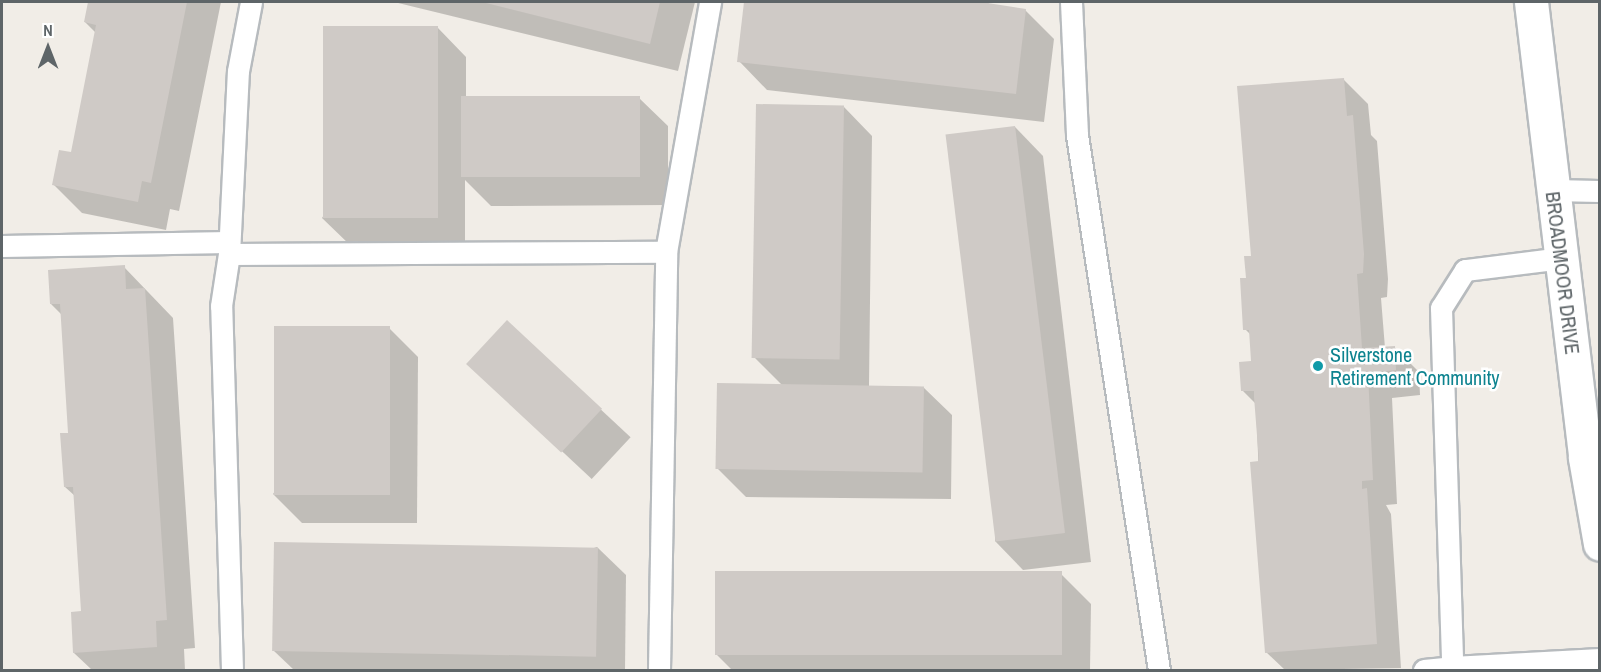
<!DOCTYPE html>
<html>
<head>
<meta charset="utf-8">
<style>
  body { margin:0 }
  #map { position:relative; width:1601px; height:672px; overflow:hidden; background:#f1ede7; font-family:"Archivo Narrow",sans-serif }
  div>[style] { position:absolute }
  [style*='--x'] { left:calc(var(--x)*1px); top:calc(var(--y)*1px); width:calc(var(--w)*1px); rotate:calc(var(--a)*1deg) }
  .shadow>* { inset:0; background:#0003; transform-origin:0 0 }
  .building>* { inset:0; background:#cfcac6; transform-origin:0 0 }
  .roads { filter:drop-shadow(2px 0 #b7bbbe) drop-shadow(-2px 0 #b7bbbe) drop-shadow(0 2px #b7bbbe) drop-shadow(0 -2px #b7bbbe) }
  .lane>* { height:21px; margin:-10.5px; padding:0 10.5px; transform-origin:10.5px; border-radius:10.5px; background:#fff }
  .secondary>* { height:33px; margin:-16.5px; padding:0 16.5px; transform-origin:16.5px; border-radius:16.5px; background:#fff }
  .dots>* { width:16px; height:16px; translate:-50% -50%; box-sizing:border-box; border:3px solid #fff; border-radius:50% }
  span { translate:-50% -50%; white-space:nowrap; text-align:center; line-height:1.15; -webkit-text-stroke:5px #fff; paint-order:stroke }
  .street-label { font-size:20px; color:#5e6568 }
  .culture-label { font-size:20px; color:#0d838f }
  .left { translate:0 -50%; text-align:left }
  .frame { position:absolute; inset:0; border:3px solid #5e6568; pointer-events:none }
  .north { position:absolute; left:18px; top:18px; width:60px; height:60px; -webkit-text-stroke:4px #fff; paint-order:stroke; rotate:0deg; font-size:16px; font-weight:700; line-height:24px; text-align:center; color:#5e6568 }
  .north::after { content:''; display:block; margin:auto; width:21px; height:27px; background:#5e6568; clip-path:polygon(50% 0,100% 100%,50% 72%,0 100%) }
</style>
</head>
<body>
<div id="map">
  <div class="shadow">
    <i style="clip-path:polygon(89px 2px,221px 2px,179px 211px,170px 209px,166px 230px,82px 213px,54px 185px,72px 154px,96px 33px,85px 22px)"></i>
    <i style="clip-path:polygon(394px 2px,695px 2px,678px 71px)"></i>
    <i style="clip-path:polygon(746px 2px,987px 2px,992px 7px,1025px 10px,1054px 39px,1044px 122px,767px 90px,739px 61px)"></i>
    <i style="clip-path:polygon(438px 28px,466px 57px,466px 98px,639px 98px,668px 126px,668px 205px,491px 206px,465px 180px,465px 247px,351px 246px,322px 218px)"></i>
    <i style="clip-path:polygon(1343px 79px,1368px 104px,1371px 135px,1377px 141px,1388px 279px,1387px 297px,1381px 298px,1385px 348px,1394px 347px,1419px 372px,1420px 395px,1392px 398px,1397px 504px,1386px 505px,1391px 514px,1401px 668px,1285px 670px,1266px 652px,1256px 404px,1243px 391px,1253px 363px,1251px 335px,1245px 329px,1247px 279px,1252px 257px)"></i>
    <i style="clip-path:polygon(844px 107px,872px 136px,869px 386px,923px 387px,952px 415px,951px 499px,746px 497px,718px 469px,782px 385px,755px 358px)"></i>
    <i style="clip-path:polygon(1015px 127px,1043px 156px,1091px 562px,1023px 570px,995px 541px)"></i>
    <i style="clip-path:polygon(124px 267px,173px 318px,195px 648px,184px 649px,185px 670px,92px 670px,74px 653px,83px 613px,75px 496px,65px 487px,70px 435px,62px 315px,51px 304px)"></i>
    <i style="left:507px;top:322px;width:169px;height:57px;rotate:43deg"></i>
    <i style="clip-path:polygon(389px 328px,418px 357px,417px 523px,302px 523px,273px 494px)"></i>
    <i style="clip-path:polygon(597px 547px,626px 575px,625px 670px,294px 670px,274px 651px)"></i>
    <i style="clip-path:polygon(1062px 575px,1091px 604px,1090px 670px,732px 670px,716px 654px)"></i>
  </div>
  <div class="building">
    <i style="clip-path:polygon(88px 2px,187px 2px,151px 183px,142px 181px,138px 202px,52px 185px,59px 150px,71px 152px,96px 25px,84px 22px)"></i>
    <i style="clip-path:polygon(482px 2px,660px 2px,650px 44px)"></i>
    <i style="clip-path:polygon(744px 2px,981px 2px,1026px 9px,1016px 94px,737px 62px)"></i>
    <i style="left:323px;top:26px;width:115px;height:192px"></i>
    <i style="clip-path:polygon(1344px 78px,1347px 116px,1353px 115px,1364px 254px,1363px 273px,1357px 274px,1362px 348px,1395px 346px,1396px 370px,1368px 373px,1373px 480px,1362px 481px,1362px 489px,1367px 488px,1377px 644px,1265px 653px,1250px 462px,1259px 461px,1254px 397px,1254px 391px,1241px 391px,1239px 362px,1251px 361px,1249px 330px,1243px 330px,1240px 278px,1246px 278px,1244px 256px,1251px 256px,1237px 86px)"></i>
    <i style="left:640px;top:96px;width:81px;height:179px;rotate:90deg"></i>
    <i style="left:756px;top:104px;width:88px;height:254px;rotate:1deg"></i>
    <i style="left:1015px;top:126px;width:410px;height:70px;rotate:83deg"></i>
    <i style="clip-path:polygon(125px 265px,126px 289px,145px 288px,167px 620px,156px 621px,157px 647px,73px 653px,71px 612px,81px 611px,73px 487px,64px 487px,60px 433px,68px 433px,60px 304px,50px 304px,48px 270px)"></i>
    <i style="left:507px;top:320px;width:130px;height:60px;rotate:43deg"></i>
    <i style="left:274px;top:326px;width:116px;height:169px"></i>
    <i style="left:717px;top:383px;width:207px;height:86px;rotate:1deg"></i>
    <i style="left:274px;top:542px;width:324px;height:109px;rotate:1deg"></i>
    <i style="left:715px;top:571px;width:347px;height:84px"></i>
  </div>
  <div class="roads">
    <div class="lane">
      <i style="--x:1071;--y:2;--w:133;--a:87.4"></i>
      <i style="--x:1077;--y:135;--w:541;--a:81.29"></i>
      <i style="--x:1552;--y:190;--w:48;--a:1.2"></i>
      <i style="--x:2;--y:246;--w:227;--a:-1"></i>
      <i style="--x:229;--y:254;--w:437;--a:-0.3"></i>
      <i style="--x:1562;--y:258;--w:98;--a:172.9"></i>
      <i style="--x:1465;--y:270;--w:45;--a:122.3"></i>
      <i style="--x:1441;--y:308;--w:359;--a:88.2"></i>
      <i style="--x:1452;--y:667;--w:148;--a:-3.1"></i>
      <i style="--x:232;--y:670;--w:364;--a:-91.7"></i>
      <i style="--x:221;--y:306;--w:53;--a:-81.3"></i>
      <i style="--x:229;--y:254;--w:183;--a:-87.2"></i>
      <i style="--x:238;--y:71;--w:70;--a:-79.3"></i>
      <i style="--x:659;--y:670;--w:418;--a:-89"></i>
      <i style="--x:666;--y:252;--w:254;--a:-80"></i>
      <i style="--x:1424;--y:670;--w:28;--a:-6"></i>
      <i style="--x:1452;--y:667;--w:3;--a:90"></i>
    </div>
    <div class="secondary">
      <i style="--x:1531;--y:2;--w:459;--a:83.2"></i>
      <i style="--x:1585;--y:458;--w:87;--a:80.1"></i>
    </div>
  </div>
  <div class="dots">
    <i style="left:1318px;top:366px;background:#0f9aa8"></i>
  </div>
  <div class="street-label">
    <span style="left:1563px;top:273px;rotate:83deg">BROADMOOR DRIVE</span>
  </div>
  <div class="culture-label">
    <span class="left" style="left:1330px;top:366px">Silverstone<br>Retirement Community</span>
  </div>
  <div class="frame"></div>
  <div class="north">N</div>
</div>
</body>
</html>
